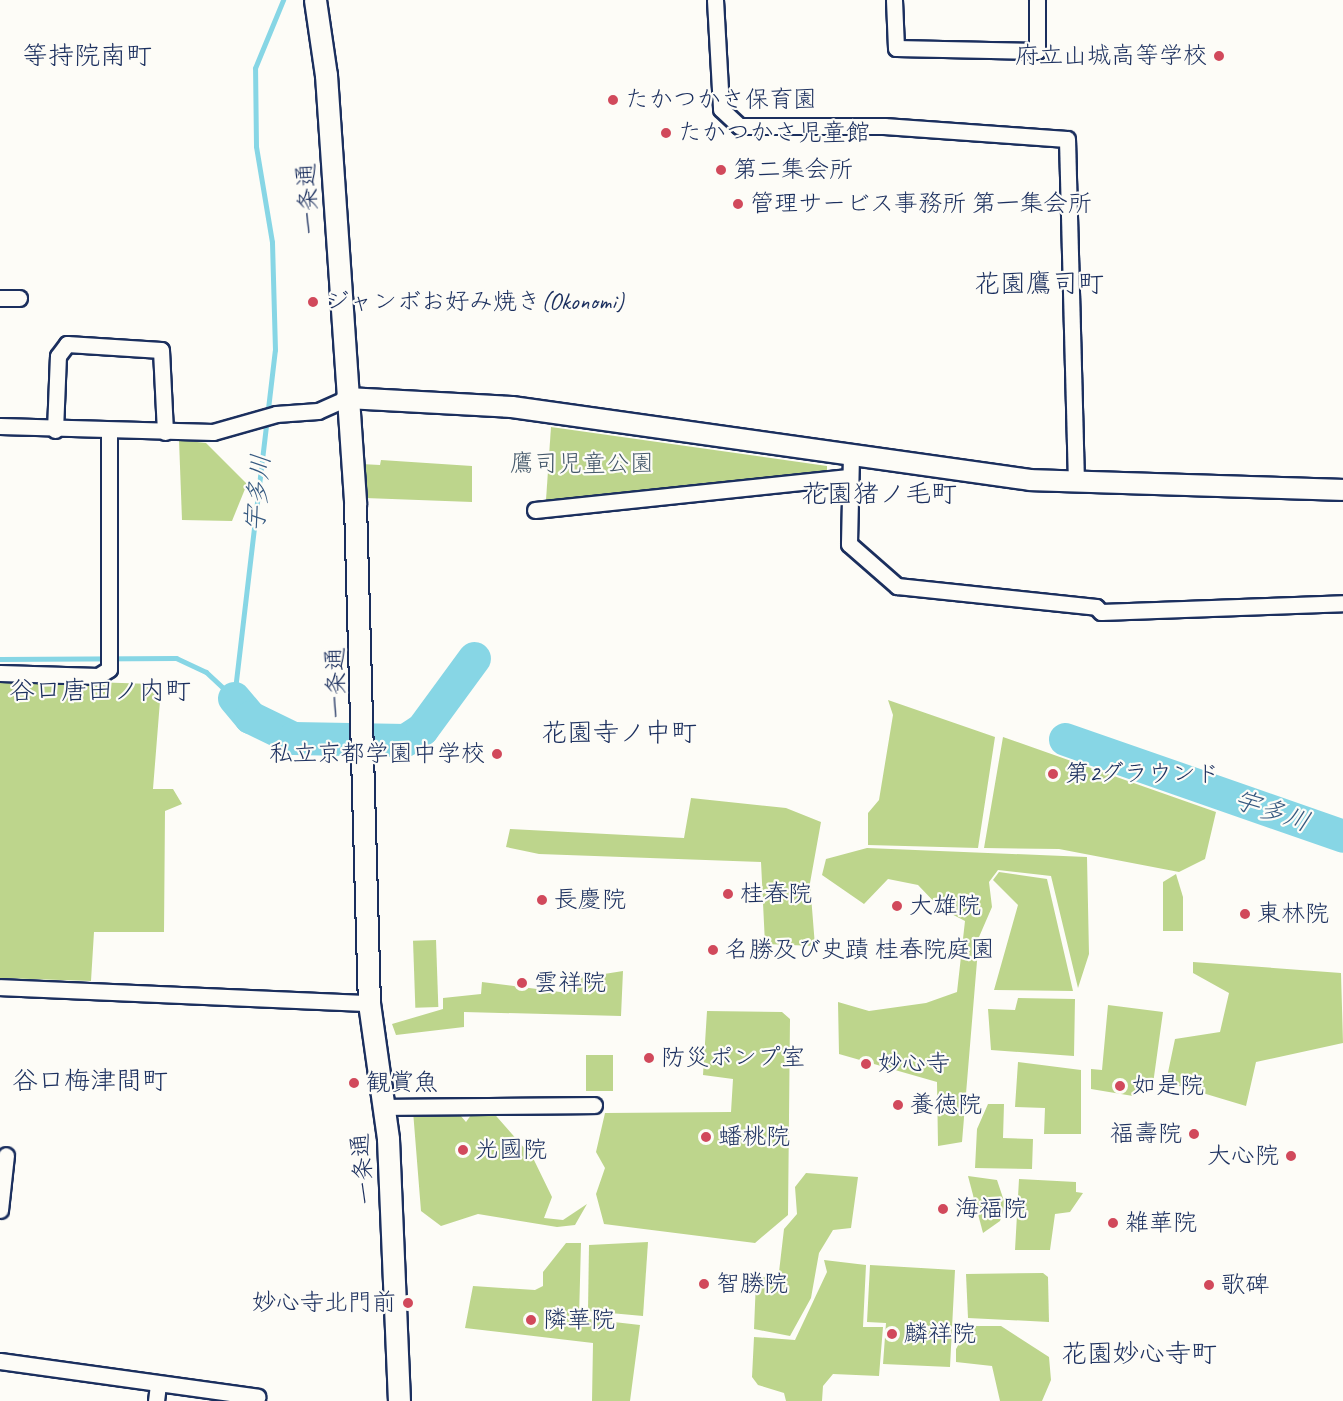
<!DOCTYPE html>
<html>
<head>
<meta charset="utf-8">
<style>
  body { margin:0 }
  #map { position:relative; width:1343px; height:1401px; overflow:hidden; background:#fdfcf7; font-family:Caveat,"Klee One",sans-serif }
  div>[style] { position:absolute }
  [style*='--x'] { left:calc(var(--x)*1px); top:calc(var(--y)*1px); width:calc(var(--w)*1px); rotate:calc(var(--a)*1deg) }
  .green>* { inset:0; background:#bdd58c; transform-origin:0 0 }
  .stream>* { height:5px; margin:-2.5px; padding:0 2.5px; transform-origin:2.5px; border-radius:2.5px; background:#87d6e5 }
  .river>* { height:33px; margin:-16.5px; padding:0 16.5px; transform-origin:16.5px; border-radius:16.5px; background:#87d6e5 }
  .roads { filter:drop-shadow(2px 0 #1b2f5e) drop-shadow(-2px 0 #1b2f5e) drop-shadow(0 2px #1b2f5e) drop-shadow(0 -2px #1b2f5e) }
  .minor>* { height:15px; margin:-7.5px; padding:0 7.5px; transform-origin:7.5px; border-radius:7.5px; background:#fdfcf7 }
  .tertiary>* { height:20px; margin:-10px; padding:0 10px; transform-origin:10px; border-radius:10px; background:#fdfcf7 }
  .secondary>* { height:21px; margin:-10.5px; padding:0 10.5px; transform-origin:10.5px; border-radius:10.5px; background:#fdfcf7 }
  .dots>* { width:16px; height:16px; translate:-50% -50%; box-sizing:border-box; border:3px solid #fdfcf7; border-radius:50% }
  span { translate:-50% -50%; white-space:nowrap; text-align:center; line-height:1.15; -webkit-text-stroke:4.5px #fdfcf7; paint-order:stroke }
  .poi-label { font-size:24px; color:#1b2f5e }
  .right { translate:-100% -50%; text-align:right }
  .left { translate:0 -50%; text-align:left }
  .street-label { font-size:24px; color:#1b2f5e }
  .park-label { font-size:24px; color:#44586a }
  .neighbourhood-label { font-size:26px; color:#1b2f5e }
  .water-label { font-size:26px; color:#365980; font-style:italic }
</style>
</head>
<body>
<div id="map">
  <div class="green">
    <i style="clip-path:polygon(551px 427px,827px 466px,827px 474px,546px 500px)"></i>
    <i style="clip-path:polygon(179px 440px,206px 443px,247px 484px,232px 521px,182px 520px)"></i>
    <i style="clip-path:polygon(381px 460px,472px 466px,472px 502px,365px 498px,361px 464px,380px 465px)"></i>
    <i style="clip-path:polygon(0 679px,152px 684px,160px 701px,153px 789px,173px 789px,182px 804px,165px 811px,164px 932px,94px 932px,91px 981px,0 978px)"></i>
    <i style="clip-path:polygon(888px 700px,995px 737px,978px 848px,868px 845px,868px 813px,879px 800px,893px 715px)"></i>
    <i style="clip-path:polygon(1003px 737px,1216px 812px,1205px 859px,1179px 872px,1059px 849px,984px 848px)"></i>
    <i style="clip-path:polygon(691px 798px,786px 808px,821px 822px,810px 883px,815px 946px,765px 944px,761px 862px,539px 854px,506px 847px,510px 829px,684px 838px)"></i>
    <i style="clip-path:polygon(867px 848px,1087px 857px,1089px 954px,1078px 988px,1051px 876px,998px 870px,989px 882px,992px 907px,979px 937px,962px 1142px,938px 1146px,937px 1082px,839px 1054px,838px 1002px,869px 1011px,926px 1003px,957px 992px,965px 921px,940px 908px,918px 885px,888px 879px,864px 904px,822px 875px,826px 859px)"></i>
    <i style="clip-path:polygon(999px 872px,1047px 879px,1073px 991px,994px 990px,1018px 905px,993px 880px)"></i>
    <i style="clip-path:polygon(1176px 874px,1183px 897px,1183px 931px,1163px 931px,1163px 882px)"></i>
    <i style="left:436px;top:940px;width:67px;height:23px;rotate:88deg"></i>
    <i style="clip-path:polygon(1193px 962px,1341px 973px,1343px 1043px,1256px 1062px,1246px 1106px,1166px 1082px,1175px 1039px,1220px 1032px,1229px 993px,1193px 973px)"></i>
    <i style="clip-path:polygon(623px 971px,621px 1016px,464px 1012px,464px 1027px,396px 1035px,392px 1024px,443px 1009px,443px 998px,481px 994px,482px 982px,568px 993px,579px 978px)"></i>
    <i style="clip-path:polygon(1018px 998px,1075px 999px,1074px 1056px,991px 1050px,988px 1009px,1015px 1010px)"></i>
    <i style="clip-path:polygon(1108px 1005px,1163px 1012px,1153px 1084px,1137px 1086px,1133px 1096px,1091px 1089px,1091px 1069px,1102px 1070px)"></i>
    <i style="clip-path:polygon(707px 1011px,782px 1012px,790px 1019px,788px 1215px,755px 1243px,604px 1224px,596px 1194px,605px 1168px,596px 1152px,605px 1113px,731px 1112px,733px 1079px,703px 1075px)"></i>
    <i style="left:586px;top:1055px;width:27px;height:36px"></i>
    <i style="clip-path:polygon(1018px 1062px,1081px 1070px,1081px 1134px,1044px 1134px,1045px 1108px,1015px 1107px)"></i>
    <i style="clip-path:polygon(988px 1104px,1004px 1104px,1003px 1138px,1033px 1139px,1032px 1169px,975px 1168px,977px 1129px)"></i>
    <i style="clip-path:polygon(454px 1108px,466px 1122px,476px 1108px,490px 1109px,533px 1158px,552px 1197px,544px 1218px,563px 1220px,587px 1204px,575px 1225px,557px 1227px,478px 1214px,441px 1226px,421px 1211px,413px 1111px)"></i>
    <i style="clip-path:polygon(806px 1173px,858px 1177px,851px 1228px,833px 1230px,819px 1253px,811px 1298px,790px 1336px,754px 1329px,756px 1280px,779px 1272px,784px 1229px,797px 1214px,795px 1187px)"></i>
    <i style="clip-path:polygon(968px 1176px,997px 1180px,1005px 1204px,1000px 1221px,983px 1233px)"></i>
    <i style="clip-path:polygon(1019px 1179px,1076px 1182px,1076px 1192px,1083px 1193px,1070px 1212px,1055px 1214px,1050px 1250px,1015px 1250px)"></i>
    <i style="clip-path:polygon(648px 1242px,643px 1316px,588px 1311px,589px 1245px)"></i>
    <i style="clip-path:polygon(566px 1243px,581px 1243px,579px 1318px,640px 1325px,630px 1401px,592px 1401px,593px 1343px,465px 1328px,473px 1286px,535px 1290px,543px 1286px,543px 1272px)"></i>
    <i style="clip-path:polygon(824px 1260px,866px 1265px,863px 1327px,883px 1327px,879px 1376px,833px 1374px,823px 1386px,822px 1401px,786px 1401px,784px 1393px,758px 1385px,752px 1377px,754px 1337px,795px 1340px,827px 1272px)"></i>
    <i style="clip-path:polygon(870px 1265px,955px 1270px,950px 1367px,883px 1364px,886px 1323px,867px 1322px)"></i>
    <i style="clip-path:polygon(1043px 1273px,1048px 1277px,1049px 1322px,968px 1318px,966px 1274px)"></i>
    <i style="clip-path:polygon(969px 1326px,1001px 1326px,1049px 1357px,1051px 1380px,1042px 1401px,1000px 1401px,992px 1366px,956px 1362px,956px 1349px)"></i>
  </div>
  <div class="stream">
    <i style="--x:0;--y:659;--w:176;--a:-0.3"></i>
    <i style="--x:176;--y:658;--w:33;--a:25"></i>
    <i style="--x:206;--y:672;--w:38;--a:43"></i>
    <i style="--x:234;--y:698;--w:350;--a:-83.3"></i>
    <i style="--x:275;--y:350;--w:108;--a:-91.6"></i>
    <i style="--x:272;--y:242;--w:97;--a:-99.5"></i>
    <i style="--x:256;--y:146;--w:78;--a:-90.7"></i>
    <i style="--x:255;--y:68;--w:74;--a:-67.6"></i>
  </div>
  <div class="river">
    <i style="--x:234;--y:698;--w:25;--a:50"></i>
    <i style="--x:250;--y:717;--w:48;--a:26"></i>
    <i style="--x:293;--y:738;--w:112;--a:1"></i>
    <i style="--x:405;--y:740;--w:20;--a:-33"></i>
    <i style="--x:422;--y:729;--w:88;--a:-53.8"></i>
    <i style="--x:1065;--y:739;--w:294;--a:19.2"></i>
  </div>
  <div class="roads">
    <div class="minor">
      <i style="--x:715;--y:0;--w:109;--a:86.8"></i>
      <i style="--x:721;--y:109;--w:25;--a:43"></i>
      <i style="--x:739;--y:126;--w:145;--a:0"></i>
      <i style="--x:884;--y:126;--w:183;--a:4.1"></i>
      <i style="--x:1067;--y:139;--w:343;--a:88.5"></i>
      <i style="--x:894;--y:0;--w:48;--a:87.6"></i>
      <i style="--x:896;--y:48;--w:141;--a:1.2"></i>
      <i style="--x:1037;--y:51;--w:51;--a:-90"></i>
      <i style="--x:0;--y:298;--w:19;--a:0"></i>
      <i style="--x:0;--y:426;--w:213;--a:1.6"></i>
      <i style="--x:213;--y:432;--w:66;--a:-15.9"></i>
      <i style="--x:276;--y:414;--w:42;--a:-4.1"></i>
      <i style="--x:318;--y:411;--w:32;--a:-24"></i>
      <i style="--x:55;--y:430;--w:74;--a:-87.7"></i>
      <i style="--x:58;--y:356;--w:15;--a:-53"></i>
      <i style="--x:67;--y:344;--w:94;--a:3.7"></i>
      <i style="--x:161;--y:350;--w:82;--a:87.2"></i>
      <i style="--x:851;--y:455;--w:89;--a:91.3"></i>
      <i style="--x:849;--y:544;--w:64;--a:41.2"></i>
      <i style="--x:897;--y:586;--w:200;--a:6"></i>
      <i style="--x:1096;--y:607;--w:7;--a:45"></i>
      <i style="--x:1101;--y:612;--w:242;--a:-2.1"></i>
      <i style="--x:535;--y:510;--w:315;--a:-6"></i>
      <i style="--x:0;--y:673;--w:98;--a:1.8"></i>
      <i style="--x:98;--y:676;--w:13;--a:-32"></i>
      <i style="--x:109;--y:669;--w:237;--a:-90"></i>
      <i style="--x:0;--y:987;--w:369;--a:2.5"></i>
      <i style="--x:383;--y:1107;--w:211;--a:-0.5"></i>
      <i style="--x:0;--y:1210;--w:55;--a:-83.8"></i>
      <i style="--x:0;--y:1361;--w:260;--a:7.9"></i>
      <i style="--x:156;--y:1401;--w:17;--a:-83"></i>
    </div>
    <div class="tertiary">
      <i style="--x:347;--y:398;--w:165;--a:3.1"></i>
      <i style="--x:512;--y:407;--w:523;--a:8.02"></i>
      <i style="--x:1030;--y:480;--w:313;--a:1.8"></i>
    </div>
    <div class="secondary">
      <i style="--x:315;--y:0;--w:76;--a:81.7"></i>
      <i style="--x:326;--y:75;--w:430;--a:86.1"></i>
      <i style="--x:355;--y:504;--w:499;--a:88.4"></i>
      <i style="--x:369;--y:1003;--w:137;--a:82"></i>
      <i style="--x:388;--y:1139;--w:262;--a:87.6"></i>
    </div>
  </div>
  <div class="dots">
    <i style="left:1219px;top:56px;background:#d1495b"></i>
    <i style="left:613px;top:100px;background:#d1495b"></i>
    <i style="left:666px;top:133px;background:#d1495b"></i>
    <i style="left:721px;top:170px;background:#d1495b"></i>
    <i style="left:738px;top:204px;background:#d1495b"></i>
    <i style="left:313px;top:302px;background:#d1495b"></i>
    <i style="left:497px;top:754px;background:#d1495b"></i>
    <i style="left:1053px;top:774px;background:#d1495b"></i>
    <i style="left:728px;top:894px;background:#d1495b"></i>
    <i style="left:542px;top:900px;background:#d1495b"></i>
    <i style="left:897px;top:906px;background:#d1495b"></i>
    <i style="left:1245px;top:914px;background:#d1495b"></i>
    <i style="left:713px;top:950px;background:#d1495b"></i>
    <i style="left:522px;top:983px;background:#d1495b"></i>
    <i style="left:649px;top:1058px;background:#d1495b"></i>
    <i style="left:866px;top:1064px;background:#d1495b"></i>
    <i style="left:354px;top:1083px;background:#d1495b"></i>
    <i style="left:1120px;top:1086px;background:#d1495b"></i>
    <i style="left:898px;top:1105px;background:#d1495b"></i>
    <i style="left:1194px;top:1134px;background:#d1495b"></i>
    <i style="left:706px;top:1137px;background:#d1495b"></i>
    <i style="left:463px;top:1150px;background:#d1495b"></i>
    <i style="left:1291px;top:1156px;background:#d1495b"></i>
    <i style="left:943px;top:1209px;background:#d1495b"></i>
    <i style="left:1113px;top:1223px;background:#d1495b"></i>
    <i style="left:704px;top:1284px;background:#d1495b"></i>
    <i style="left:1209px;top:1285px;background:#d1495b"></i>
    <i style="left:408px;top:1303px;background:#d1495b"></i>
    <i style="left:531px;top:1320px;background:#d1495b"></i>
    <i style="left:892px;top:1334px;background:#d1495b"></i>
  </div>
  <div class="poi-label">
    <span class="right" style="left:1207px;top:56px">府立山城高等学校</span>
    <span class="left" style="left:625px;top:100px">たかつかさ保育園</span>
    <span class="left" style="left:678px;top:133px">たかつかさ児童館</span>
    <span class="left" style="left:733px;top:170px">第二集会所</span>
    <span class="left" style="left:750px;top:204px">管理サービス事務所 第一集会所</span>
    <span class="left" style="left:325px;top:302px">ジャンボお好み焼き(Okonomi)</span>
    <span class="right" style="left:485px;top:754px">私立京都学園中学校</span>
    <span class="left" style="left:1065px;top:774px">第2グラウンド</span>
    <span class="left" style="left:740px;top:894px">桂春院</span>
    <span class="left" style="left:554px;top:900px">長慶院</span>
    <span class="left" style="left:909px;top:906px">大雄院</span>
    <span class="left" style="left:1257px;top:914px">東林院</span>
    <span class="left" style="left:725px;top:950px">名勝及び史蹟 桂春院庭園</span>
    <span class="left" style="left:534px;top:983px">雲祥院</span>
    <span class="left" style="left:661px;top:1058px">防災ポンプ室</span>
    <span class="left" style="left:878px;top:1064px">妙心寺</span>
    <span class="left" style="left:366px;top:1083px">観賞魚</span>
    <span class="left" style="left:1132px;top:1086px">如是院</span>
    <span class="left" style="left:910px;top:1105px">養徳院</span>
    <span class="right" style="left:1182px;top:1134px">福壽院</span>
    <span class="left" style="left:718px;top:1137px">蟠桃院</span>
    <span class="left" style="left:475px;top:1150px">光國院</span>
    <span class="right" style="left:1279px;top:1156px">大心院</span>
    <span class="left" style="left:955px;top:1209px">海福院</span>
    <span class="left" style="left:1125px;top:1223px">雑華院</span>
    <span class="left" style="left:716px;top:1284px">智勝院</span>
    <span class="left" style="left:1221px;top:1285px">歌碑</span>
    <span class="right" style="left:396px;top:1303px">妙心寺北門前</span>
    <span class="left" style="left:543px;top:1320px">隣華院</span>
    <span class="left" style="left:904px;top:1334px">麟祥院</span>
  </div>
  <div class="street-label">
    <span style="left:308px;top:199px;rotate:-93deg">一条通</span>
    <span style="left:336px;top:683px;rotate:-91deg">一条通</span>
    <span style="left:363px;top:1169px;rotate:-95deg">一条通</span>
  </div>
  <div class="park-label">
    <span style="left:582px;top:464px">鷹司児童公園</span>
  </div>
  <div class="neighbourhood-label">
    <span style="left:87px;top:56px">等持院南町</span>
    <span style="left:1039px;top:284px">花園鷹司町</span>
    <span style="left:879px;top:494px">花園猪ノ毛町</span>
    <span style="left:100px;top:691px">谷口唐田ノ内町</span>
    <span style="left:619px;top:733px">花園寺ノ中町</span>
    <span style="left:90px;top:1081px">谷口梅津間町</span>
    <span style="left:1139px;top:1354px">花園妙心寺町</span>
  </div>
  <div class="water-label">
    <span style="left:258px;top:493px;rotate:-85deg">宇多川</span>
    <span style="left:1272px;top:811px;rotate:19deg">宇多川</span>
  </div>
</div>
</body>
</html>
